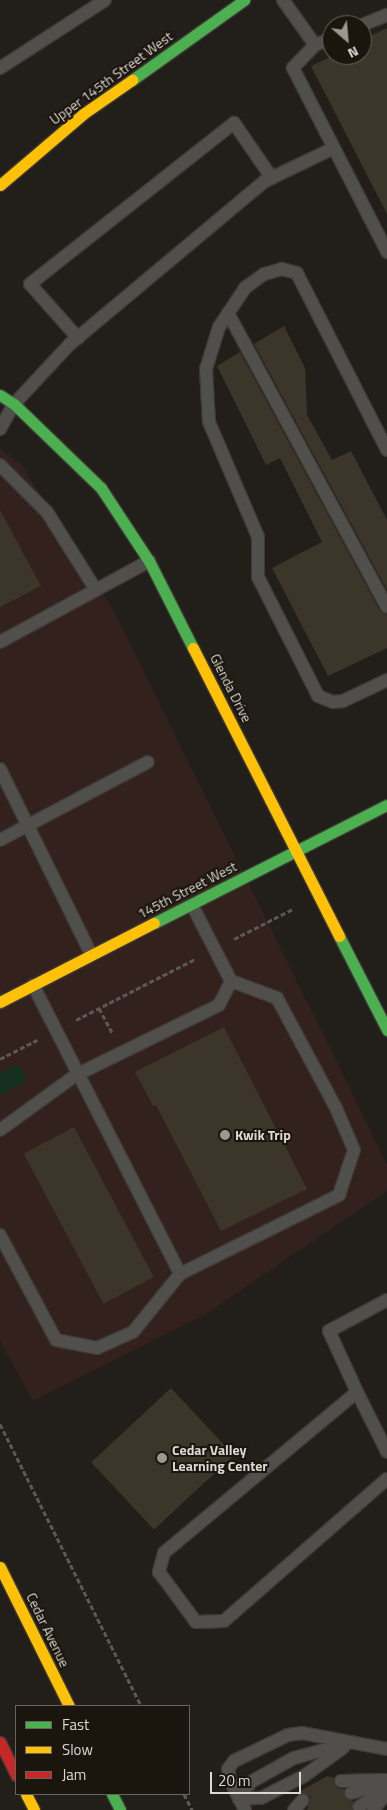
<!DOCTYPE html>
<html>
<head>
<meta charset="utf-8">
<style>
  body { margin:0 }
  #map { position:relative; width:387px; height:1810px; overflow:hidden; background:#221e1a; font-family:"Titillium Web",sans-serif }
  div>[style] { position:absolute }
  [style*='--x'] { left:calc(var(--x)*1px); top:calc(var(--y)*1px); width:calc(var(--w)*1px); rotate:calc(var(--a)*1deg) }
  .commercial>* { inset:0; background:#32211d }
  .green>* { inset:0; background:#152f20 }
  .building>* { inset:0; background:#3c362a; transform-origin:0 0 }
  .path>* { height:3px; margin-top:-1.5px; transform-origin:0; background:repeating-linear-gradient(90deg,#5b5956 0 5px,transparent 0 7.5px) }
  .roads { filter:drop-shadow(1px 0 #3d3a37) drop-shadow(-1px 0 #3d3a37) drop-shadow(0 1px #3d3a37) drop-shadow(0 -1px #3d3a37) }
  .lane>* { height:12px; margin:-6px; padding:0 6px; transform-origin:6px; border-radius:6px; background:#514f4b }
  .fast>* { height:11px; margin:-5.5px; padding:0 5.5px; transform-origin:5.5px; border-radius:5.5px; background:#4caf50 }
  .slow>* { height:11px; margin:-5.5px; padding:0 5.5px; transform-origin:5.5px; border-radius:5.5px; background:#ffc107 }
  .jam>* { height:11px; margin:-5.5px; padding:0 5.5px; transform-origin:5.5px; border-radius:5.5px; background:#c62828 }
  .dots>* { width:14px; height:14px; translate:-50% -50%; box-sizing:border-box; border:2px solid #1b160d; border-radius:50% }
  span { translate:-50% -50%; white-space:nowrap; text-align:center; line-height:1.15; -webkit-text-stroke:4px #1b160d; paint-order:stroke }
  .street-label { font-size:14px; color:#dcd8d2 }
  .poi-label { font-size:14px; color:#dcd8d2; font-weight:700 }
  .left { translate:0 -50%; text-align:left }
  .legend { position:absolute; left:15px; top:1705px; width:175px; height:90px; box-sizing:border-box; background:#1b160d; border:1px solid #68645c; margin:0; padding:6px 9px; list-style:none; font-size:15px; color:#dcd8d2 }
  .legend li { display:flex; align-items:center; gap:10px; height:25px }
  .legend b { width:25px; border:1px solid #68645c }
  .north { position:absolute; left:322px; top:15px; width:50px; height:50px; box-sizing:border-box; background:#1b160d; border:1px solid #68645c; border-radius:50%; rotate:153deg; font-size:14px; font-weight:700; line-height:20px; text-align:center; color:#dcd8d2 }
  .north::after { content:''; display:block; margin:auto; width:18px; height:22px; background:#9b9792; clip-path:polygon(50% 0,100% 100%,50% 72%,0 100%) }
  .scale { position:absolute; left:210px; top:1772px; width:91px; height:22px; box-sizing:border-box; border:2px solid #dcd8d2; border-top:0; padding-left:6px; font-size:15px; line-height:18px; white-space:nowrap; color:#dcd8d2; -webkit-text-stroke:4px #1b160d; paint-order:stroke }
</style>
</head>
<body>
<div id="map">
  <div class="commercial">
    <i style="clip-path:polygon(0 448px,21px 464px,114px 611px,387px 1164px,387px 1191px,206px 1314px,33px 1401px,0 1340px)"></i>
  </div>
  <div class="green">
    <i style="clip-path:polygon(17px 1065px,24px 1072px,25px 1082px,0 1095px,0 1073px)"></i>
  </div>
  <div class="building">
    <i style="clip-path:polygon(387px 28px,387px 214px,311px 66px,334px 55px,362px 55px,362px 40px)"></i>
    <i style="clip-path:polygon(284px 326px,305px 368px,307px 415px,332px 460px,351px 451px,387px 520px,387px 590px,254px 344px)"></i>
    <i style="clip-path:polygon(240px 352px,380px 611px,387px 615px,387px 648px,328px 676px,272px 568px,322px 542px,280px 458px,266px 465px,217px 366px)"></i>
    <i style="clip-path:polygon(0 510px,41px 586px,0 607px)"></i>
    <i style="clip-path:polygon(224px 1027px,307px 1189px,221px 1231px,156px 1105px,153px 1106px,135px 1072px)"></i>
    <i style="left:74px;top:1127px;width:170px;height:57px;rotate:62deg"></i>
    <i style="left:171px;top:1388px;width:92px;height:109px;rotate:47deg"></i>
    <i style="clip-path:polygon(327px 1776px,334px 1778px,337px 1788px,344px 1789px,346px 1799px,354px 1801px,352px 1810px,307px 1810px,311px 1797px,299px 1792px)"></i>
  </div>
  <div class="path">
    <i style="--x:234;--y:939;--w:66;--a:-27"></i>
    <i style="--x:99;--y:1008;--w:30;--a:62"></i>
    <i style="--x:76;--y:1020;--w:134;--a:-27.1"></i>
    <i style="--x:0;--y:1059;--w:42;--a:-27.2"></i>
    <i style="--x:0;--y:1424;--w:315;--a:63.4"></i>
    <i style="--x:184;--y:1794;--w:18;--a:63"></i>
  </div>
  <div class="roads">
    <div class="lane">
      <i style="--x:283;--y:0;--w:55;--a:54.6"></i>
      <i style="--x:315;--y:45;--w:18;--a:-22"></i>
      <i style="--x:362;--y:25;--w:27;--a:-22"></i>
      <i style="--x:315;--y:45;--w:32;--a:134"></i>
      <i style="--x:293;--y:68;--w:207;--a:62.9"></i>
      <i style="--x:0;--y:68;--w:125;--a:-32.9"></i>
      <i style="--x:228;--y:313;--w:334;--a:61.6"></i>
      <i style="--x:78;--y:338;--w:72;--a:-131.6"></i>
      <i style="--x:30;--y:284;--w:260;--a:-38.3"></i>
      <i style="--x:234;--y:123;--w:67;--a:55.4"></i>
      <i style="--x:0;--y:429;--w:29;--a:-61"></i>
      <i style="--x:14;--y:404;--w:82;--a:-47"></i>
      <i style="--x:70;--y:344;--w:254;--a:-39.9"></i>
      <i style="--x:265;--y:181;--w:76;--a:-25.6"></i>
      <i style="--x:387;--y:450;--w:199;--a:-117"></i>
      <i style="--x:297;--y:273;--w:16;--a:-165"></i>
      <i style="--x:282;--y:269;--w:19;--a:164"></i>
      <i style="--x:264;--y:274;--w:24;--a:144"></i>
      <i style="--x:245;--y:288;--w:47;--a:123.7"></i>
      <i style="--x:219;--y:327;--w:44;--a:107.2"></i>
      <i style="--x:206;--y:369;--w:53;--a:86.8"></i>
      <i style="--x:209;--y:422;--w:125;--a:66.9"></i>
      <i style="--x:258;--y:537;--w:40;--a:90"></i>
      <i style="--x:258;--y:577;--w:133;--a:63.2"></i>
      <i style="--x:318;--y:696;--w:16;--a:22"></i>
      <i style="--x:333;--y:702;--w:10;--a:-6"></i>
      <i style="--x:343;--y:701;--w:49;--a:-25.5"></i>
      <i style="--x:0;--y:465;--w:66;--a:45"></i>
      <i style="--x:47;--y:512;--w:92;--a:57.9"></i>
      <i style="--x:0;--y:642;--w:170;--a:-28.5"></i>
      <i style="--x:0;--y:769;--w:206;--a:63.8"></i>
      <i style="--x:0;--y:840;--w:167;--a:-27.8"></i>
      <i style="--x:33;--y:985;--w:324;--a:63"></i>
      <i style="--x:0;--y:1130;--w:94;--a:-35.9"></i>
      <i style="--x:76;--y:1075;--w:159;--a:-26.1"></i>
      <i style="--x:219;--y:1005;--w:27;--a:-63"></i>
      <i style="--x:0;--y:1235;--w:119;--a:61.9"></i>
      <i style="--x:56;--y:1340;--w:42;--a:11"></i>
      <i style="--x:97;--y:1348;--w:39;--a:-24"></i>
      <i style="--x:133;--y:1332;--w:75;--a:-51"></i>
      <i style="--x:180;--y:1274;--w:178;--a:-26.4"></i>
      <i style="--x:339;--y:1195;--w:47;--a:-71.6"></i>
      <i style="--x:354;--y:1150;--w:46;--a:-113.2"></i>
      <i style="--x:336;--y:1108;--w:125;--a:-118.2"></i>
      <i style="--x:277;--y:998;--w:49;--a:-159.7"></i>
      <i style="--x:231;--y:981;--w:85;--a:-117.2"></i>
      <i style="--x:387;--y:1300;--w:66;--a:151.9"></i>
      <i style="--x:329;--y:1331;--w:67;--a:65.3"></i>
      <i style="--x:357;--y:1392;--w:251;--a:140.2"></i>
      <i style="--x:164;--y:1553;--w:20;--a:105"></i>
      <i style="--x:159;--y:1572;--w:62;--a:53.5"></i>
      <i style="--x:196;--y:1622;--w:28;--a:-2"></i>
      <i style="--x:224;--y:1621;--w:216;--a:-41.1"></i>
      <i style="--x:357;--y:1392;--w:67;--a:63.4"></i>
      <i style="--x:341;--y:1781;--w:46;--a:-1.2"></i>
      <i style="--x:351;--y:1793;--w:30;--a:-15"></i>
      <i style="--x:239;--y:1799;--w:21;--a:-55"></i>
      <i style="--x:251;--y:1782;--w:49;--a:-29.2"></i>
      <i style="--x:294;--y:1758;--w:57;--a:-15.3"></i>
      <i style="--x:239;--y:1799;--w:22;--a:-3"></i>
      <i style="--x:261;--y:1798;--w:48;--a:-27.1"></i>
      <i style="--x:304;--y:1776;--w:48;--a:-35.7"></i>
      <i style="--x:359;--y:1807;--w:34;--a:-36"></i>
      <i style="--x:245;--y:1810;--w:33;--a:-117"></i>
      <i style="--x:230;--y:1781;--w:12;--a:-99"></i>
      <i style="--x:228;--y:1769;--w:10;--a:-53"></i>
      <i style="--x:234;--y:1761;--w:60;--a:-25.7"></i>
      <i style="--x:288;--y:1735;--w:14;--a:-8"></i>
      <i style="--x:302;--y:1733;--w:86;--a:10.7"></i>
      <i style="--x:294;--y:1810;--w:13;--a:-48"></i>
      <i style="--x:373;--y:1810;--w:22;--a:-51"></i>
    </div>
    <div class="fast">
      <i style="--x:132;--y:80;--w:138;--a:-35.5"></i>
      <i style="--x:0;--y:395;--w:17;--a:33"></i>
      <i style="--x:14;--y:404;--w:121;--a:44"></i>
      <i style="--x:101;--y:488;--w:87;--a:56.7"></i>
      <i style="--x:149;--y:561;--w:97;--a:63.2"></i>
      <i style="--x:154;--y:923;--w:261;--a:-26.9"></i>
      <i style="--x:339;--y:936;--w:106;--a:62.9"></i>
      <i style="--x:112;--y:1794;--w:18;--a:63"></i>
    </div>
    <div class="slow">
      <i style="--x:0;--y:185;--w:109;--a:-40.5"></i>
      <i style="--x:83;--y:114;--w:60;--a:-34.8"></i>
      <i style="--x:193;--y:648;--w:323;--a:63.1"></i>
      <i style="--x:0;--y:1002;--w:173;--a:-27.2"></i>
      <i style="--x:0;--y:1567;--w:155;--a:63.6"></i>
      <i style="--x:26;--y:1794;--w:18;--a:63"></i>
    </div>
    <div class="jam">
      <i style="--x:0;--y:1742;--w:37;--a:64"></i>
    </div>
  </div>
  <div class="dots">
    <i style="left:225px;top:1135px;background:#9b9792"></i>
    <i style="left:162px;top:1458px;background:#9b9792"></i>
  </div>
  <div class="street-label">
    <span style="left:111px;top:78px;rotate:-36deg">Upper 145th Street West</span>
    <span style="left:231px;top:688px;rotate:63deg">Glenda Drive</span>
    <span style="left:187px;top:890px;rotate:-27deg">145th Street West</span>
    <span style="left:48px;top:1630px;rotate:64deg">Cedar Avenue</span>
  </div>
  <div class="poi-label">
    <span class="left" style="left:235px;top:1135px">Kwik Trip</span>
    <span class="left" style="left:172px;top:1458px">Cedar Valley<br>Learning Center</span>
  </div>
  <ul class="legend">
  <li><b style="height:6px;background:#4caf50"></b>Fast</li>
  <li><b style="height:6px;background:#ffc107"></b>Slow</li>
  <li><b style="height:6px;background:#c62828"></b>Jam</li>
  </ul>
  <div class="north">N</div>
  <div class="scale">20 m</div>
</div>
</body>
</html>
